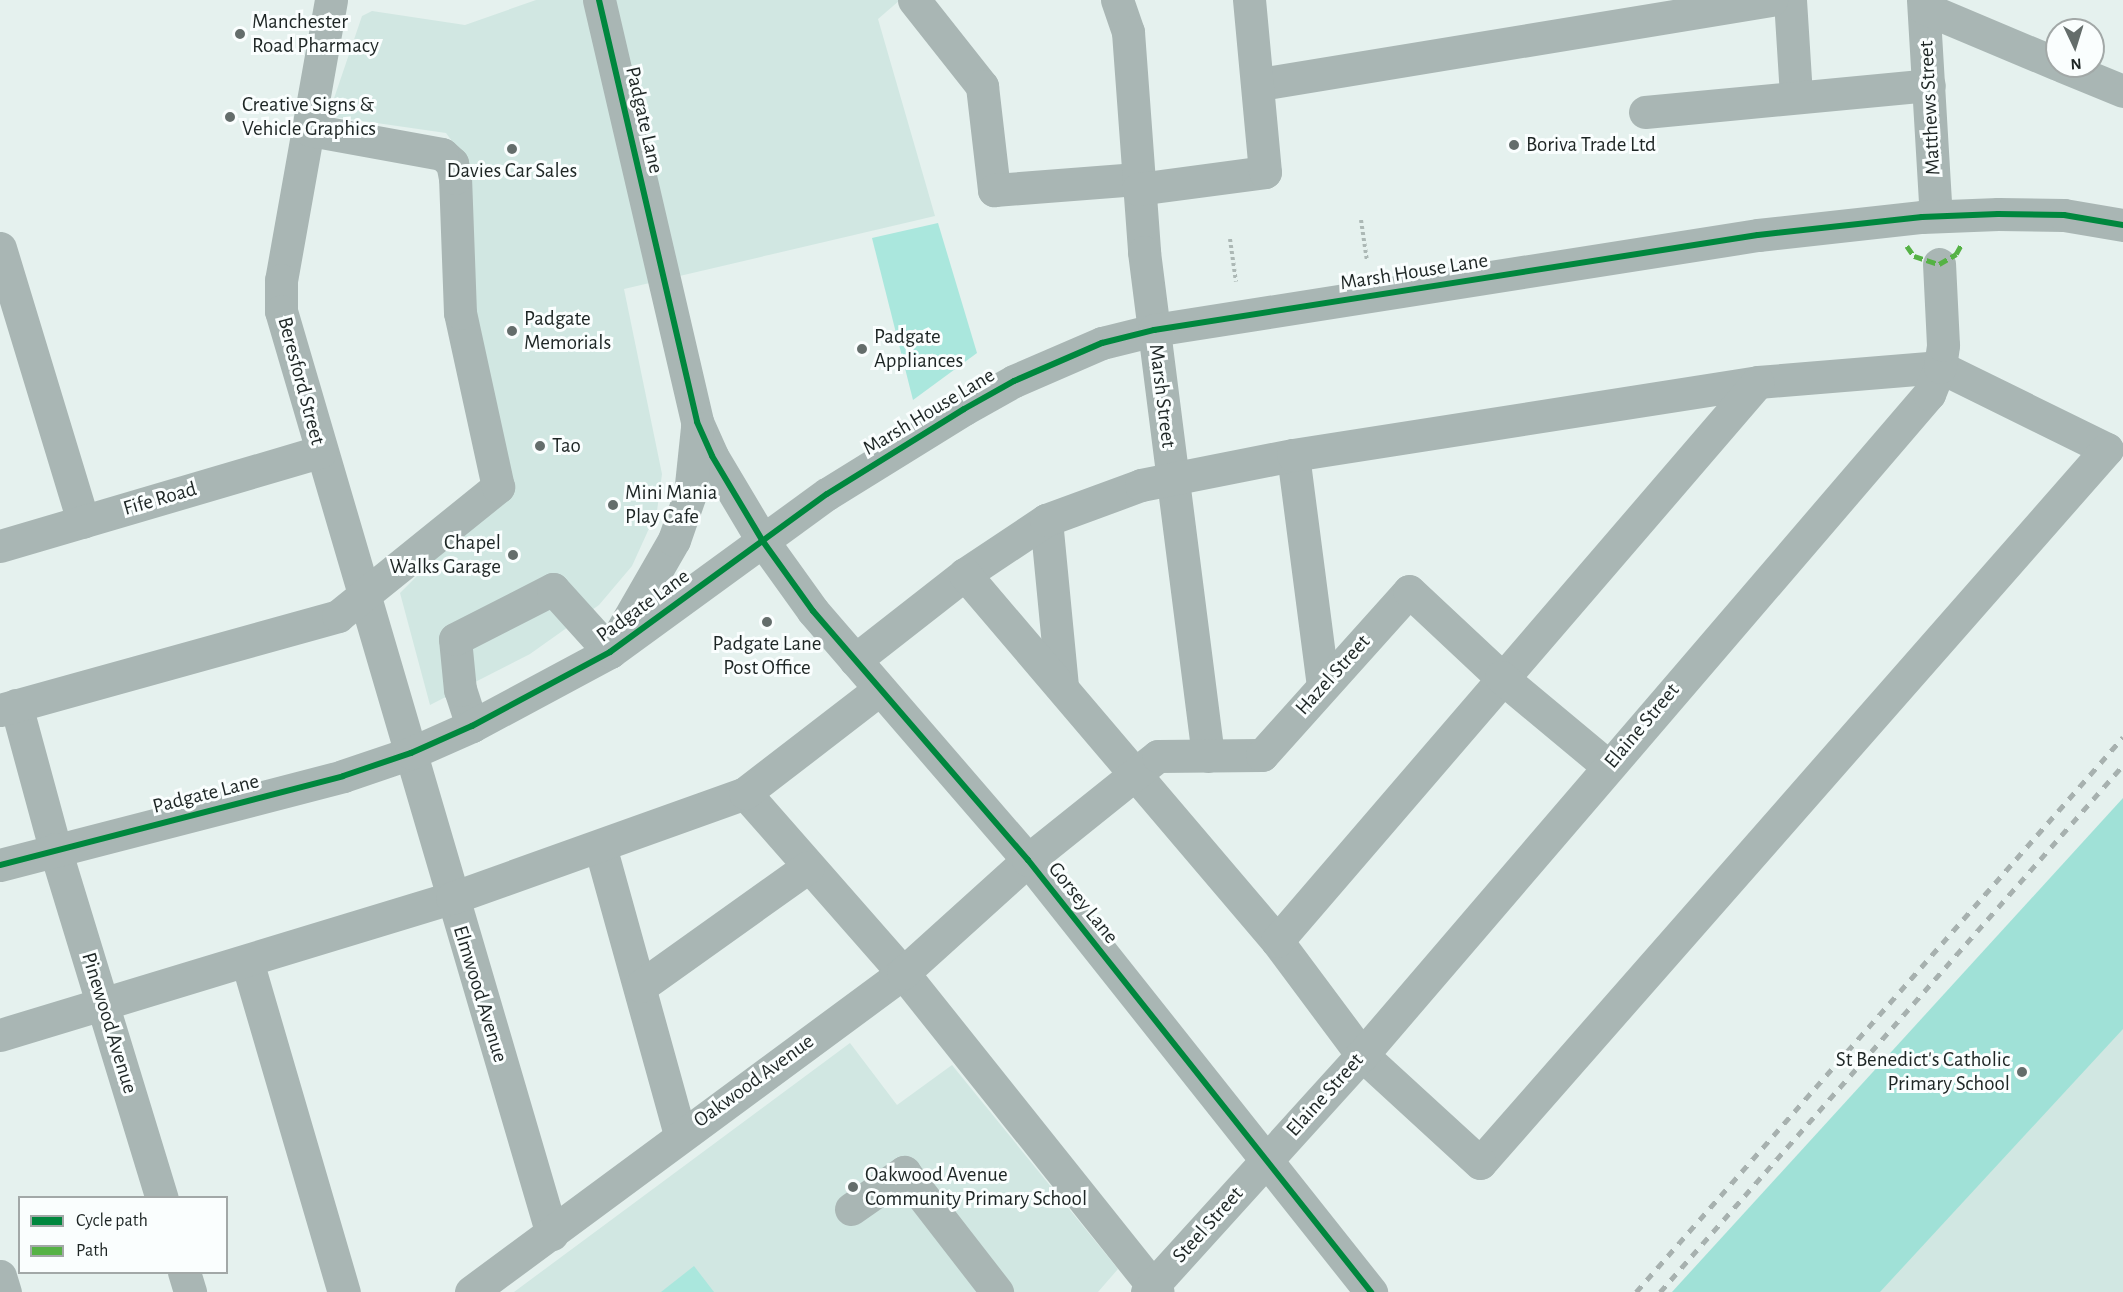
<!DOCTYPE html>
<html>
<head>
<meta charset="utf-8">
<style>
  body { margin:0 }
  #map { position:relative; width:2123px; height:1292px; overflow:hidden; background:#e5f1ee; font-family:"Alegreya Sans",sans-serif }
  div>[style] { position:absolute }
  [style*='--x'] { left:calc(var(--x)*1px); top:calc(var(--y)*1px); width:calc(var(--w)*1px); rotate:calc(var(--a)*1deg) }
  .built>* { inset:0; background:#d1e7e2 }
  .green>* { inset:0; background:#aae7dd }
  .forest>* { inset:0; background:#a0e1d7 }
  .path>* { height:4px; margin-top:-2px; transform-origin:0; background:repeating-linear-gradient(90deg,#acb8b5 0 3px,transparent 0 6px) }
  .minor>* { height:33px; margin:-16.5px; padding:0 16.5px; transform-origin:16.5px; border-radius:16.5px; background:#a9b6b4 }
  .rail>* { height:4.5px; margin-top:-2.25px; transform-origin:0; background:repeating-linear-gradient(90deg,#a7b1af 0 8px,transparent 0 16px) }
  .quiet>* { height:4.5px; margin-top:-2.25px; transform-origin:0; background:repeating-linear-gradient(90deg,#55b245 0 9px,transparent 0 13.5px) }
  .cycleway>* { height:6px; margin:-3px; padding:0 3px; transform-origin:3px; border-radius:3px; background:#00873e }
  .dots>* { width:16px; height:16px; translate:-50% -50%; box-sizing:border-box; border:3px solid #fafefe; border-radius:50% }
  span { translate:-50% -50%; white-space:nowrap; text-align:center; line-height:1.15; -webkit-text-stroke:6px #fafefe; paint-order:stroke }
  .poi-label { font-size:21px; color:#1e2625 }
  .left { translate:0 -50%; text-align:left }
  .right { translate:-100% -50%; text-align:right }
  .street-label { font-size:21px; color:#1e2625 }
  .legend { position:absolute; left:18px; top:1196px; width:210px; height:78px; box-sizing:border-box; background:#fafefe; border:2px solid #a2a8a7; margin:0; padding:8px 10px; list-style:none; font-size:18px; color:#1e2625 }
  .legend li { display:flex; align-items:center; gap:12px; height:30px }
  .legend b { width:30px; border:2px solid #a2a8a7 }
  .north { position:absolute; left:2045px; top:18px; width:60px; height:60px; box-sizing:border-box; background:#fafefe; border:2px solid #a2a8a7; border-radius:50%; rotate:176deg; font-size:16px; font-weight:700; line-height:24px; text-align:center; color:#1e2625 }
  .north::after { content:''; display:block; margin:auto; width:21px; height:27px; background:#646d6b; clip-path:polygon(50% 0,100% 100%,50% 72%,0 100%) }
</style>
</head>
<body>
<div id="map">
  <div class="built">
    <i style="clip-path:polygon(536px 0,900px 0,878px 19px,935px 216px,624px 289px,662px 474px,657px 511px,632px 566px,599px 605px,530px 654px,430px 705px,400px 593px,508px 485px,472px 313px,460px 152px,446px 133px,328px 116px,362px 16px,372px 11px,465px 25px)"></i>
    <i style="clip-path:polygon(2123px 853px,2123px 1292px,1718px 1292px)"></i>
    <i style="clip-path:polygon(850px 1043px,897px 1105px,952px 1065px,1118px 1269px,1098px 1292px,514px 1292px)"></i>
  </div>
  <div class="green">
    <i style="clip-path:polygon(938px 223px,977px 353px,913px 400px,872px 238px)"></i>
    <i style="clip-path:polygon(694px 1266px,714px 1292px,661px 1292px)"></i>
  </div>
  <div class="forest">
    <i style="clip-path:polygon(2123px 798px,2123px 1029px,1880px 1292px,1672px 1292px)"></i>
  </div>
  <div class="path">
    <i style="--x:1361;--y:220;--w:41;--a:81.7"></i>
    <i style="--x:1230;--y:239;--w:43;--a:82.1"></i>
  </div>
  <div class="minor">
    <i style="--x:331;--y:0;--w:284;--a:100.1"></i>
    <i style="--x:281;--y:280;--w:31;--a:90"></i>
    <i style="--x:281;--y:311;--w:962;--a:73.64"></i>
    <i style="--x:599;--y:0;--w:433;--a:76.9"></i>
    <i style="--x:697;--y:422;--w:37;--a:66"></i>
    <i style="--x:712;--y:456;--w:98;--a:59.2"></i>
    <i style="--x:762;--y:540;--w:87;--a:54.3"></i>
    <i style="--x:813;--y:611;--w:329;--a:49.2"></i>
    <i style="--x:1028;--y:860;--w:552;--a:51.55"></i>
    <i style="--x:914;--y:0;--w:110;--a:51.7"></i>
    <i style="--x:982;--y:86;--w:105;--a:83.4"></i>
    <i style="--x:994;--y:190;--w:143;--a:-4.4"></i>
    <i style="--x:1117;--y:0;--w:34;--a:71"></i>
    <i style="--x:1128;--y:32;--w:221;--a:85.8"></i>
    <i style="--x:1144;--y:252;--w:508;--a:82.76"></i>
    <i style="--x:1790;--y:0;--w:96;--a:86.4"></i>
    <i style="--x:1923;--y:0;--w:216;--a:86.6"></i>
    <i style="--x:1924;--y:8;--w:144;--a:22.8"></i>
    <i style="--x:2062;--y:66;--w:66;--a:22.3"></i>
    <i style="--x:1260;--y:84;--w:518;--a:-9.33"></i>
    <i style="--x:1645;--y:112;--w:285;--a:-5.4"></i>
    <i style="--x:1138;--y:189;--w:128;--a:-7.6"></i>
    <i style="--x:1265;--y:172;--w:173;--a:-95.3"></i>
    <i style="--x:0;--y:248;--w:286;--a:73.1"></i>
    <i style="--x:1293;--y:455;--w:232;--a:82.6"></i>
    <i style="--x:1046;--y:520;--w:167;--a:84.5"></i>
    <i style="--x:0;--y:546;--w:334;--a:-16.4"></i>
    <i style="--x:617;--y:639;--w:114;--a:-60.1"></i>
    <i style="--x:674;--y:540;--w:49;--a:-70.8"></i>
    <i style="--x:690;--y:494;--w:67;--a:-84"></i>
    <i style="--x:855;--y:660;--w:140;--a:-38"></i>
    <i style="--x:965;--y:574;--w:97;--a:-33.7"></i>
    <i style="--x:1046;--y:520;--w:101;--a:-20.2"></i>
    <i style="--x:1141;--y:485;--w:155;--a:-11.2"></i>
    <i style="--x:1293;--y:455;--w:471;--a:-8.9"></i>
    <i style="--x:1758;--y:382;--w:183;--a:-4.7"></i>
    <i style="--x:1940;--y:367;--w:186;--a:26.2"></i>
    <i style="--x:2107;--y:449;--w:950;--a:131.29"></i>
    <i style="--x:1480;--y:1163;--w:160;--a:-137.5"></i>
    <i style="--x:1362;--y:1055;--w:142;--a:-126.7"></i>
    <i style="--x:1277;--y:941;--w:482;--a:-130.4"></i>
    <i style="--x:16;--y:705;--w:149;--a:74.8"></i>
    <i style="--x:55;--y:849;--w:365;--a:73"></i>
    <i style="--x:0;--y:710;--w:351;--a:-15.5"></i>
    <i style="--x:338;--y:616;--w:206;--a:-38.9"></i>
    <i style="--x:498;--y:487;--w:178;--a:-102.3"></i>
    <i style="--x:460;--y:313;--w:135;--a:-92.1"></i>
    <i style="--x:455;--y:178;--w:15;--a:-101"></i>
    <i style="--x:452;--y:163;--w:13;--a:-138"></i>
    <i style="--x:442;--y:154;--w:134;--a:-169.7"></i>
    <i style="--x:472;--y:726;--w:38;--a:-108"></i>
    <i style="--x:460;--y:690;--w:51;--a:-95.6"></i>
    <i style="--x:455;--y:639;--w:110;--a:-27"></i>
    <i style="--x:553;--y:589;--w:85;--a:47.9"></i>
    <i style="--x:745;--y:793;--w:240;--a:48.7"></i>
    <i style="--x:903;--y:973;--w:408;--a:51.4"></i>
    <i style="--x:600;--y:846;--w:300;--a:74.5"></i>
    <i style="--x:0;--y:865;--w:354;--a:-14.5"></i>
    <i style="--x:343;--y:776;--w:72;--a:-18.7"></i>
    <i style="--x:411;--y:753;--w:67;--a:-23.9"></i>
    <i style="--x:472;--y:726;--w:157;--a:-28.2"></i>
    <i style="--x:610;--y:652;--w:268;--a:-36.1"></i>
    <i style="--x:827;--y:494;--w:161;--a:-31.8"></i>
    <i style="--x:964;--y:409;--w:57;--a:-29.2"></i>
    <i style="--x:1014;--y:381;--w:96;--a:-23.4"></i>
    <i style="--x:1102;--y:343;--w:54;--a:-14"></i>
    <i style="--x:1154;--y:330;--w:611;--a:-8.94"></i>
    <i style="--x:1758;--y:235;--w:165;--a:-6.3"></i>
    <i style="--x:1922;--y:217;--w:76;--a:-2.3"></i>
    <i style="--x:1998;--y:214;--w:66;--a:0.9"></i>
    <i style="--x:2064;--y:215;--w:60;--a:9.6"></i>
    <i style="--x:1277;--y:941;--w:737;--a:-49.29"></i>
    <i style="--x:247;--y:961;--w:345;--a:73.7"></i>
    <i style="--x:641;--y:986;--w:205;--a:-35.5"></i>
    <i style="--x:0;--y:1035;--w:472;--a:-16.9"></i>
    <i style="--x:452;--y:898;--w:311;--a:-19.7"></i>
    <i style="--x:745;--y:793;--w:170;--a:-37.6"></i>
    <i style="--x:851;--y:1209;--w:65;--a:-34.9"></i>
    <i style="--x:904;--y:1172;--w:152;--a:52.2"></i>
    <i style="--x:184;--y:1272;--w:21;--a:73"></i>
    <i style="--x:0;--y:1276;--w:17;--a:73"></i>
    <i style="--x:471;--y:1292;--w:537;--a:-36.44"></i>
    <i style="--x:903;--y:973;--w:169;--a:-42.1"></i>
    <i style="--x:1028;--y:860;--w:166;--a:-38.7"></i>
    <i style="--x:1158;--y:756;--w:104;--a:-0.6"></i>
    <i style="--x:1262;--y:755;--w:220;--a:-48.1"></i>
    <i style="--x:1409;--y:591;--w:126;--a:43.1"></i>
    <i style="--x:1501;--y:677;--w:139;--a:39.8"></i>
    <i style="--x:1147;--y:1292;--w:320;--a:-47.8"></i>
    <i style="--x:1362;--y:1055;--w:871;--a:-49.38"></i>
    <i style="--x:1929;--y:394;--w:29;--a:-68"></i>
    <i style="--x:1940;--y:367;--w:22;--a:-82"></i>
    <i style="--x:1943;--y:345;--w:81;--a:-92.8"></i>
  </div>
  <div class="rail">
    <i style="--x:1636;--y:1292;--w:738;--a:-48.73"></i>
    <i style="--x:1660;--y:1292;--w:701;--a:-48.7"></i>
  </div>
  <div class="quiet">
    <i style="--x:1907;--y:246;--w:12;--a:55"></i>
    <i style="--x:1914;--y:256;--w:26;--a:18"></i>
    <i style="--x:1939;--y:264;--w:20;--a:-30"></i>
    <i style="--x:1956;--y:254;--w:10;--a:-61"></i>
  </div>
  <div class="cycleway">
    <i style="--x:599;--y:0;--w:433;--a:76.9"></i>
    <i style="--x:697;--y:422;--w:37;--a:66"></i>
    <i style="--x:712;--y:456;--w:98;--a:59.2"></i>
    <i style="--x:762;--y:540;--w:87;--a:54.3"></i>
    <i style="--x:813;--y:611;--w:329;--a:49.2"></i>
    <i style="--x:1028;--y:860;--w:552;--a:51.55"></i>
    <i style="--x:0;--y:865;--w:354;--a:-14.5"></i>
    <i style="--x:343;--y:776;--w:72;--a:-18.7"></i>
    <i style="--x:411;--y:753;--w:67;--a:-23.9"></i>
    <i style="--x:472;--y:726;--w:157;--a:-28.2"></i>
    <i style="--x:610;--y:652;--w:268;--a:-36.1"></i>
    <i style="--x:827;--y:494;--w:161;--a:-31.8"></i>
    <i style="--x:964;--y:409;--w:57;--a:-29.2"></i>
    <i style="--x:1014;--y:381;--w:96;--a:-23.4"></i>
    <i style="--x:1102;--y:343;--w:54;--a:-14"></i>
    <i style="--x:1154;--y:330;--w:611;--a:-8.94"></i>
    <i style="--x:1758;--y:235;--w:165;--a:-6.3"></i>
    <i style="--x:1922;--y:217;--w:76;--a:-2.3"></i>
    <i style="--x:1998;--y:214;--w:66;--a:0.9"></i>
    <i style="--x:2064;--y:215;--w:60;--a:9.6"></i>
  </div>
  <div class="dots">
    <i style="left:240px;top:34px;background:#646d6b"></i>
    <i style="left:230px;top:117px;background:#646d6b"></i>
    <i style="left:1514px;top:145px;background:#646d6b"></i>
    <i style="left:512px;top:149px;background:#646d6b"></i>
    <i style="left:512px;top:331px;background:#646d6b"></i>
    <i style="left:862px;top:349px;background:#646d6b"></i>
    <i style="left:540px;top:446px;background:#646d6b"></i>
    <i style="left:613px;top:505px;background:#646d6b"></i>
    <i style="left:513px;top:555px;background:#646d6b"></i>
    <i style="left:767px;top:622px;background:#646d6b"></i>
    <i style="left:2022px;top:1072px;background:#646d6b"></i>
    <i style="left:853px;top:1187px;background:#646d6b"></i>
  </div>
  <div class="poi-label">
    <span class="left" style="left:252px;top:34px">Manchester<br>Road Pharmacy</span>
    <span class="left" style="left:242px;top:117px">Creative Signs &amp;<br>Vehicle Graphics</span>
    <span class="left" style="left:1526px;top:145px">Boriva Trade Ltd</span>
    <span style="left:512px;top:171px">Davies Car Sales</span>
    <span class="left" style="left:524px;top:331px">Padgate<br>Memorials</span>
    <span class="left" style="left:874px;top:349px">Padgate<br>Appliances</span>
    <span class="left" style="left:552px;top:446px">Tao</span>
    <span class="left" style="left:625px;top:505px">Mini Mania<br>Play Cafe</span>
    <span class="right" style="left:501px;top:555px">Chapel<br>Walks Garage</span>
    <span style="left:767px;top:656px">Padgate Lane<br>Post Office</span>
    <span class="right" style="left:2010px;top:1072px">St Benedict's Catholic<br>Primary School</span>
    <span class="left" style="left:865px;top:1187px">Oakwood Avenue<br>Community Primary School</span>
  </div>
  <div class="street-label">
    <span style="left:1930px;top:108px;rotate:-93deg">Matthews Street</span>
    <span style="left:644px;top:120px;rotate:77deg">Padgate Lane</span>
    <span style="left:1414px;top:272px;rotate:-9deg">Marsh House Lane</span>
    <span style="left:301px;top:381px;rotate:75deg">Beresford Street</span>
    <span style="left:1162px;top:396px;rotate:83deg">Marsh Street</span>
    <span style="left:929px;top:412px;rotate:-31deg">Marsh House Lane</span>
    <span style="left:160px;top:499px;rotate:-16deg">Fife Road</span>
    <span style="left:643px;top:606px;rotate:-36deg">Padgate Lane</span>
    <span style="left:1333px;top:675px;rotate:-48deg">Hazel Street</span>
    <span style="left:1642px;top:726px;rotate:-50deg">Elaine Street</span>
    <span style="left:206px;top:794px;rotate:-14deg">Padgate Lane</span>
    <span style="left:1083px;top:903px;rotate:51deg">Gorsey Lane</span>
    <span style="left:480px;top:994px;rotate:73deg">Elmwood Avenue</span>
    <span style="left:109px;top:1023px;rotate:73deg">Pinewood Avenue</span>
    <span style="left:754px;top:1081px;rotate:-36deg">Oakwood Avenue</span>
    <span style="left:1325px;top:1095px;rotate:-48deg">Elaine Street</span>
    <span style="left:1208px;top:1225px;rotate:-48deg">Steel Street</span>
  </div>
  <ul class="legend">
  <li><b style="height:8px;background:#00873e"></b>Cycle path</li>
  <li><b style="height:8px;background:#55b245"></b>Path</li>
  </ul>
  <div class="north">N</div>
</div>
</body>
</html>
